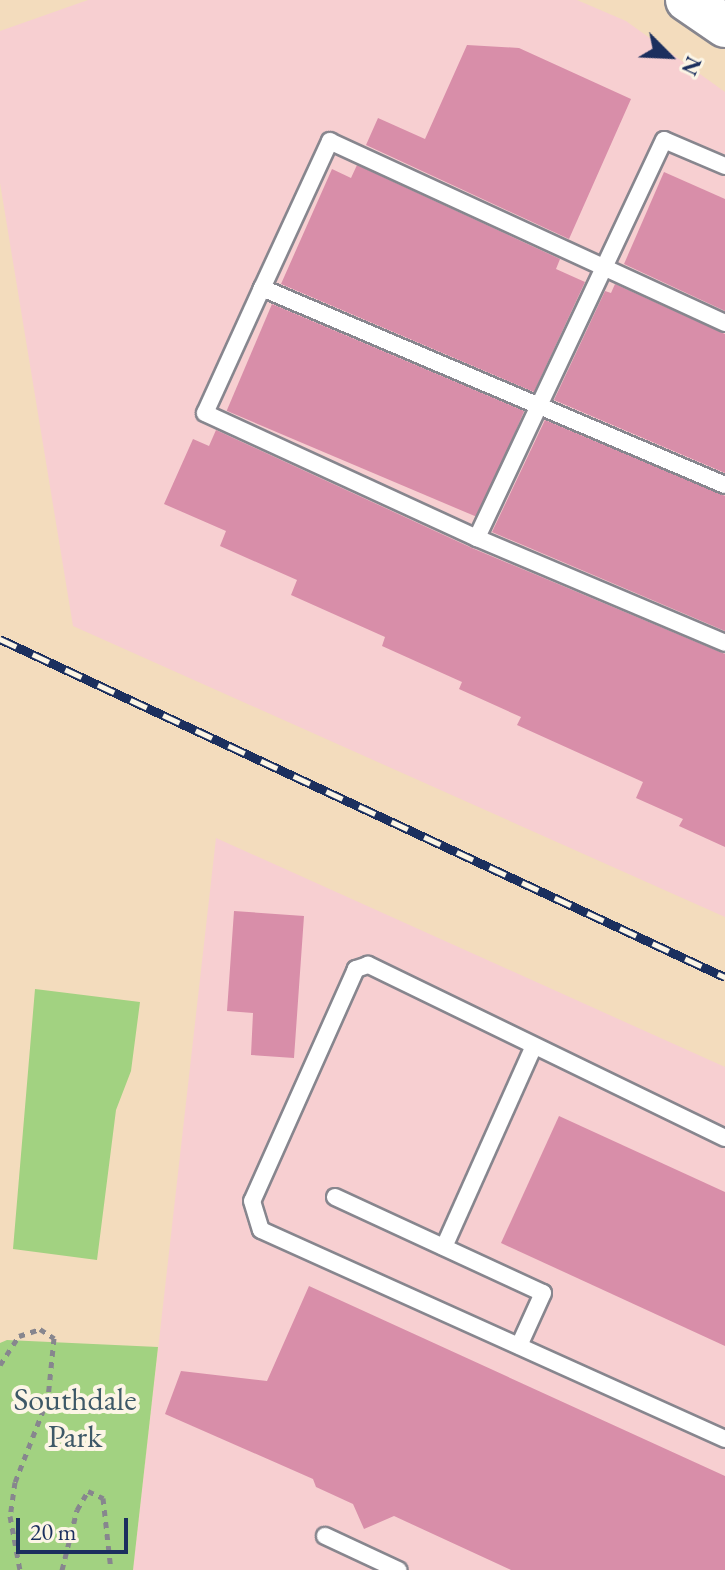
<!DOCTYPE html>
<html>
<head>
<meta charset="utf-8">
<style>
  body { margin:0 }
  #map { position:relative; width:725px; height:1570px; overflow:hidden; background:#f3dcbd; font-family:"EB Garamond",serif }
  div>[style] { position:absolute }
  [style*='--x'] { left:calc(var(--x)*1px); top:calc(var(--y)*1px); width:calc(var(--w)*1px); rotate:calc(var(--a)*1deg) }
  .built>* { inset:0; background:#f7cfd1 }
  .green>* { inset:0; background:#a2d281 }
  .building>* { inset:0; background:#d88ea9; transform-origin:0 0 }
  .path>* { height:5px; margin-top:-2.5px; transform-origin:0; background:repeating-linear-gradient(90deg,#87868e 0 6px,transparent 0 12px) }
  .roads { filter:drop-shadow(2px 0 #87868e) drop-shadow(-2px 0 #87868e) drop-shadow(0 2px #87868e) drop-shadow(0 -2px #87868e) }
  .service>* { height:16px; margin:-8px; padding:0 8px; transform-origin:8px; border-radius:8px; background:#fff }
  .tertiary>* { height:42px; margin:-21px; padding:0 21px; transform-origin:21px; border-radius:21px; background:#fff }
  .rail>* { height:9px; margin-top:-4.5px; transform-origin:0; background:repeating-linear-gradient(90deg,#fcf5e5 0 18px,#1b2f5e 0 36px); box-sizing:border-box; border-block:2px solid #1b2f5e }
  span { translate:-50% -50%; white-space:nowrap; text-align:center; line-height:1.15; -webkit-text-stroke:8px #fcf5e5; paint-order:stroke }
  .park-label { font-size:32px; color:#3d5867 }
  .north { position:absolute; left:629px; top:16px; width:80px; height:80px; -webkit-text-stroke:6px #fcf5e5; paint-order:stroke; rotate:114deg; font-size:22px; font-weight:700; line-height:32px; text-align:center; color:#1b2f5e }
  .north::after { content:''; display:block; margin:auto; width:28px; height:36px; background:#1b2f5e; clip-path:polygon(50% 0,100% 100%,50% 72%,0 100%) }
  .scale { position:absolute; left:16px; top:1518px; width:112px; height:36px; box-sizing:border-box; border:4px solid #1b2f5e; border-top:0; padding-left:10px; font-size:24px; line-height:28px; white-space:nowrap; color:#1b2f5e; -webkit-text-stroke:6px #fcf5e5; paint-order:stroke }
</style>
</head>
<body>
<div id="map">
  <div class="built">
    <i style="clip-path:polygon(88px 0,577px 0,626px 21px,725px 92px,725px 917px,73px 626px,0 183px,0 31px)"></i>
    <i style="clip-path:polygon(216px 838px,725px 1067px,725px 1570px,133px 1570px)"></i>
  </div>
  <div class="green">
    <i style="clip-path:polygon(35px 989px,140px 1002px,131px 1071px,116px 1110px,97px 1260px,13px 1249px)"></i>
    <i style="clip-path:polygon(7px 1340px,158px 1347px,133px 1570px,0 1570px,0 1343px)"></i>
  </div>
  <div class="building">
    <i style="clip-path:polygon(467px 45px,519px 48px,631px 99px,569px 239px,366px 145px,378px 118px,425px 139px)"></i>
    <i style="clip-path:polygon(357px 165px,560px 259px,556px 269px,585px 282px,534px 392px,281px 284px,332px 169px,351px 178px)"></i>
    <i style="clip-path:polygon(664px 172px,725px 199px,725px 311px,624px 264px)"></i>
    <i style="clip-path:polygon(615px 284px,725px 334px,725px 473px,554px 400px,605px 291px,611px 293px)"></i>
    <i style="left:272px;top:304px;width:274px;height:116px;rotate:23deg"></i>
    <i style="clip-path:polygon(545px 420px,725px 496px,725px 631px,492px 532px)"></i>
    <i style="clip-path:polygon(216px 430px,472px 548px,725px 654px,725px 847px,679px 826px,683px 819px,636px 798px,643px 782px,517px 725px,521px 717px,459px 689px,462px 682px,382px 646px,385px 637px,291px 595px,297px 580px,220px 546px,226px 531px,164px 504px,193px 439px,209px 446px)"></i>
    <i style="clip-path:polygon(234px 911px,304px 916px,294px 1058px,251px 1055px,253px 1013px,227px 1011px)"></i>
    <i style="clip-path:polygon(559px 1116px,725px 1192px,725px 1346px,501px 1243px)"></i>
    <i style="clip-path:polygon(309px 1286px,725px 1476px,725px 1570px,511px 1570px,394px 1516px,364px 1529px,353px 1504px,316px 1487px,313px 1479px,165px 1414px,181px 1371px,267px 1381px)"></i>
  </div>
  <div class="path">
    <i style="--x:0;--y:1365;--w:35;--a:-57"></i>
    <i style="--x:19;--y:1336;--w:22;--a:-18"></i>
    <i style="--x:40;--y:1329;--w:17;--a:33"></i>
    <i style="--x:54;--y:1338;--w:60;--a:95.7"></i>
    <i style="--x:48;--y:1398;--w:90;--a:111.4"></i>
    <i style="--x:15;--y:1482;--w:34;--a:98"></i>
    <i style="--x:10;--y:1516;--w:55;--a:79.5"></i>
    <i style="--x:62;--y:1570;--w:62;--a:-76"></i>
    <i style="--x:77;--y:1510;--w:22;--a:-60"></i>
    <i style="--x:88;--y:1491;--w:17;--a:25"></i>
    <i style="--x:103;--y:1498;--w:72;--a:83.7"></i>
  </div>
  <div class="roads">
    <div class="service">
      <i style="--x:725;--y:166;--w:66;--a:-156.9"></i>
      <i style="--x:664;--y:140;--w:440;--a:115.2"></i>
      <i style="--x:477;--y:538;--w:269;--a:22.9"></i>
      <i style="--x:262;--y:288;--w:137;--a:114.5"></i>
      <i style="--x:205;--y:413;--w:299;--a:24.7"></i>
      <i style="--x:725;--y:323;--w:435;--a:-155.3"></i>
      <i style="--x:330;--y:141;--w:162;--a:114.8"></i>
      <i style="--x:262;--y:288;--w:503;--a:23.05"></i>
      <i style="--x:725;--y:1138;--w:397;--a:-154.1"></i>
      <i style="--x:368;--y:965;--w:13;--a:162"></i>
      <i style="--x:356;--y:969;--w:254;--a:114.1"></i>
      <i style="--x:252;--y:1201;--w:30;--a:73"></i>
      <i style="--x:261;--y:1230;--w:509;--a:24.25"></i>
      <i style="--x:335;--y:1197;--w:229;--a:24.8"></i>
      <i style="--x:543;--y:1293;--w:58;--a:114.4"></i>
      <i style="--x:444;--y:1247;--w:220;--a:-65.9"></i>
      <i style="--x:325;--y:1536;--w:81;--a:25"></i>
    </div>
    <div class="tertiary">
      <i style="--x:687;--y:0;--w:46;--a:34.4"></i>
    </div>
  </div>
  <div class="rail">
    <i style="--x:0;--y:639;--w:800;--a:25"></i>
  </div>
  <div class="park-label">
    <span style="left:75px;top:1418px">Southdale<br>Park</span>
  </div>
  <div class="north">N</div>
  <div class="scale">20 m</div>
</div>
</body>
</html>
